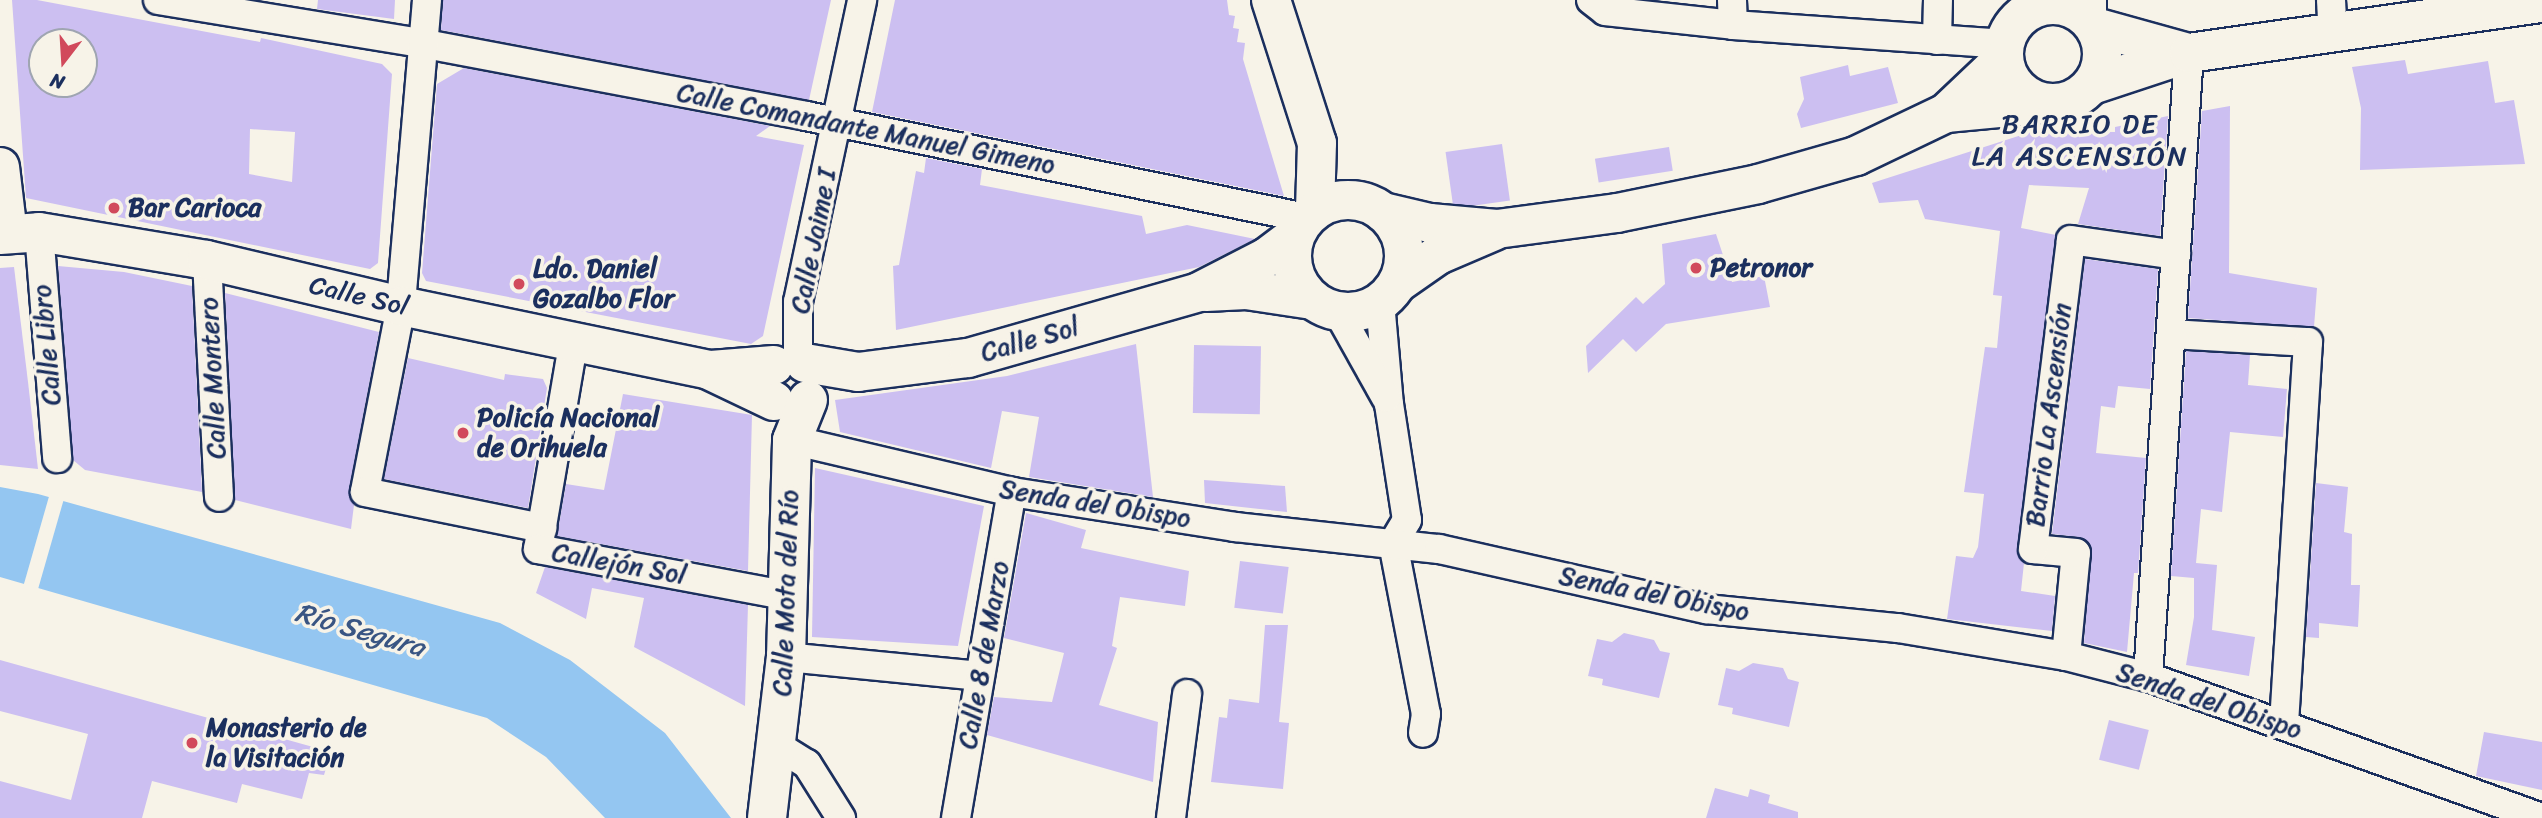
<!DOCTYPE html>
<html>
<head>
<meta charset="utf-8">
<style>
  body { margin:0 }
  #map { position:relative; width:2542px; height:818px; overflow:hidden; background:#f7f3e8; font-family:Sriracha,sans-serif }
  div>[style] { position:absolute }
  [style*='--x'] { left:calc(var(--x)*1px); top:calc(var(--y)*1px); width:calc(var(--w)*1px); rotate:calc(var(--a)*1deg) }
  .water>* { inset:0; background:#94c6f1 }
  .pier>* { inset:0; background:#f7f3e8; transform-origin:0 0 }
  .building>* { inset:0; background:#ccbff1; transform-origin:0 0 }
  .roads { filter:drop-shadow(2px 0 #1b2f5e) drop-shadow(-2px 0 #1b2f5e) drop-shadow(0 2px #1b2f5e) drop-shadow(0 -2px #1b2f5e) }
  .street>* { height:28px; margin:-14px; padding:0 14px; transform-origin:14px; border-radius:14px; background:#f7f3e8 }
  .secondary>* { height:38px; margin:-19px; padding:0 19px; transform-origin:19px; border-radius:19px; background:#f7f3e8 }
  .secondary>.ring { margin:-19px; padding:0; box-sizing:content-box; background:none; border:38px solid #f7f3e8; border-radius:50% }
  .dots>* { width:19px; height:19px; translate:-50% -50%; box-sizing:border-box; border:4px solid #f7f3e8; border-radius:50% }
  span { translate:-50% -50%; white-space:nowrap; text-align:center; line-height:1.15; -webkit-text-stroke:7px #f7f3e8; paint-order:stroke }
  .street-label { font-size:26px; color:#1b2f5e }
  .poi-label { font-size:26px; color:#1b2f5e; font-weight:700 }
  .left { translate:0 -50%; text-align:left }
  .neighbourhood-label { font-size:28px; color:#1b2f5e; letter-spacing:2px }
  .water-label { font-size:28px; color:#395583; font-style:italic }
  .north { position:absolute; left:28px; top:28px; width:70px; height:70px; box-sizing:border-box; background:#f7f3e8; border:2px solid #9fa5b1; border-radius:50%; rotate:197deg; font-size:19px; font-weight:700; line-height:28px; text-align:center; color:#1b2f5e }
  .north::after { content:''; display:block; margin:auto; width:24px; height:32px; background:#d1495b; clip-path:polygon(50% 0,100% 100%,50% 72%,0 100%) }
</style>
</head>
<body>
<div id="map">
  <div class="water">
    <i style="clip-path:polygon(0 487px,38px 494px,500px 623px,570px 660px,665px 733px,731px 818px,605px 818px,546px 757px,487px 718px,0 577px)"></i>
  </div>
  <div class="pier">
    <i style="left:50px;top:493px;width:15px;height:99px;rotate:16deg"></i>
  </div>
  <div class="building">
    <i style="clip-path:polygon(evenodd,12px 0,37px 0,260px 42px,261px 38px,382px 64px,392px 74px,378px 263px,370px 269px,26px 198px,12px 0,42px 42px,84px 42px,84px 84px,42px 84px,42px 42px,12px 0,250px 129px,295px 132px,292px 182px,249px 174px,250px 129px)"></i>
    <i style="clip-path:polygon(318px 0,395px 0,394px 19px,317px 9px)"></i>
    <i style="clip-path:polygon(443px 0,831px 0,809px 100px,441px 30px)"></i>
    <i style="clip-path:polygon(895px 0,1227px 0,1229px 15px,1235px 16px,1233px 28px,1239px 29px,1237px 42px,1245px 43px,1243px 59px,1284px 196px,872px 112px)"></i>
    <i style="clip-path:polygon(2405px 60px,2408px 74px,2488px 61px,2495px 103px,2514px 100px,2525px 164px,2360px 170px,2361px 108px,2352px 67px)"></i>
    <i style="clip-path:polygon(1848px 65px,1850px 76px,1888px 67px,1898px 103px,1801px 128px,1797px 114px,1804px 99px,1800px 77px)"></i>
    <i style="clip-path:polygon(464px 68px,770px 126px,756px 136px,804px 145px,763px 336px,751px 344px,426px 281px,422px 273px,437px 84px)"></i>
    <i style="clip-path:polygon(2230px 106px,2229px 273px,2317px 288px,2314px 327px,2188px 318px,2202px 111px)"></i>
    <i style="clip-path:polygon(2168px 116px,2160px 236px,2078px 224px,2089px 188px,2029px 185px,2021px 228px,2056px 235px,2017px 548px,2024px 563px,2021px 591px,2055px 596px,2052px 631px,1947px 619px,1956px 556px,1973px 558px,1978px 547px,1984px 494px,1964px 492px,1985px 347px,1997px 348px,2002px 296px,1993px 295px,2000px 231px,1925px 219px,1918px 200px,1879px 203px,1872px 183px,2034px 131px,2115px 132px,2115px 127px)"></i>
    <i style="left:1502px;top:144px;width:57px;height:57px;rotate:82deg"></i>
    <i style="left:1669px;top:147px;width:24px;height:75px;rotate:81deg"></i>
    <i style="clip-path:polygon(926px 158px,982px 169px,980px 185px,1142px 216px,1146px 234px,1187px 225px,1255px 239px,1199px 267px,896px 330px,893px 266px,899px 265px,916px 171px,924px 173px)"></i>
    <i style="clip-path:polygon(1716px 234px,1732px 282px,1764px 276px,1770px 307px,1666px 324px,1636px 352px,1623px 339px,1588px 373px,1586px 346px,1636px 297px,1643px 304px,1665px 284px,1662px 244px)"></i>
    <i style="clip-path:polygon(2085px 259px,2158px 269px,2150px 389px,2118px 386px,2115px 408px,2101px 406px,2096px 453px,2146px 458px,2138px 573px,2134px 573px,2127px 652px,2084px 643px,2091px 547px,2078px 537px,2052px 534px)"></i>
    <i style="clip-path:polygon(58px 266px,124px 272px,192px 286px,202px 492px,85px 470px,73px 460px)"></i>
    <i style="clip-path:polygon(14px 267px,28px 382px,38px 469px,0 465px,0 268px)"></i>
    <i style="clip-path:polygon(225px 293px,379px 332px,349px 489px,354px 505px,351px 529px,235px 500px)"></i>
    <i style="clip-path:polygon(1136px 344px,1153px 497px,1029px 477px,1039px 417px,1002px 411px,991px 468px,840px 432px,835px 400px,1007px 376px)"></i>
    <i style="left:1194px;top:345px;width:67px;height:68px;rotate:1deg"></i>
    <i style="clip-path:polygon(2186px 351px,2250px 355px,2248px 385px,2287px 389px,2283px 437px,2230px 432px,2222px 512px,2201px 509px,2196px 563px,2217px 565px,2212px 630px,2255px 637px,2249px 676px,2186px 665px,2194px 617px,2194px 578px,2171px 576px)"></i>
    <i style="clip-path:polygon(408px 358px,504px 380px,505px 374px,543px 379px,547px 388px,528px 508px,384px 479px)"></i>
    <i style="clip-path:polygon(623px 394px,752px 415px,748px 571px,557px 536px,566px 484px,604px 490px)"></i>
    <i style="clip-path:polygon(815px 468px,984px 506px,958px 646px,812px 637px)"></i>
    <i style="clip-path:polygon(1204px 480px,1285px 486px,1287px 512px,1205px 503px)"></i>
    <i style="clip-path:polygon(2316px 483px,2348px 487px,2344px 532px,2352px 534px,2351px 585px,2360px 585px,2358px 627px,2319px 623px,2319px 638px,2306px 637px)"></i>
    <i style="clip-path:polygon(1026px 513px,1086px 530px,1081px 548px,1189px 571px,1185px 606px,1120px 597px,1112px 646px,1117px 648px,1099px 705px,1158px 722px,1153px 782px,987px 735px,994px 697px,1052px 702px,1064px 653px,1004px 638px)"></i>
    <i style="left:1240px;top:561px;width:49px;height:47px;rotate:7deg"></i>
    <i style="clip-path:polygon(545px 567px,748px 605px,745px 706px,634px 647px,644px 598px,592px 588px,586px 619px,536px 593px)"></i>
    <i style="clip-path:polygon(1265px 625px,1288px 625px,1279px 722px,1289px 723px,1283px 789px,1211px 782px,1219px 717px,1227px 718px,1229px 699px,1259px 703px)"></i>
    <i style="clip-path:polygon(1624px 633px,1654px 640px,1660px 651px,1670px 653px,1659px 698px,1602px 685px,1603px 679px,1588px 676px,1597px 639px,1612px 642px)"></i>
    <i style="clip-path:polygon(0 660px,331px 752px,324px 775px,309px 773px,302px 799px,242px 784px,237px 803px,152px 781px,142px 818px,0 818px,0 781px,71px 800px,88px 734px,0 711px)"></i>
    <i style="clip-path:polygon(1753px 663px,1783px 668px,1788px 679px,1799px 682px,1789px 727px,1732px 714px,1733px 708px,1718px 705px,1726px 668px,1739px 671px)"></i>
    <i style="left:2109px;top:720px;width:41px;height:41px;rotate:14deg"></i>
    <i style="clip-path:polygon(2484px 732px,2542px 742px,2542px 790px,2476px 776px)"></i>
    <i style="clip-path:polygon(1715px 788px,1748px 797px,1750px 789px,1770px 795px,1768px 803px,1798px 812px,1798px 818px,1706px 818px)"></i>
  </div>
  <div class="roads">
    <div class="street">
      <i style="--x:158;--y:0;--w:272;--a:9.3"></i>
      <i style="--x:426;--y:44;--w:387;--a:10.7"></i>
      <i style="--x:806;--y:116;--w:510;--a:11.53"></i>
      <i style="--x:427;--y:0;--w:307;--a:94.9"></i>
      <i style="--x:401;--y:306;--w:189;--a:101"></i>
      <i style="--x:365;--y:492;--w:181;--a:11.5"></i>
      <i style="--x:1591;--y:0;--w:18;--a:38"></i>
      <i style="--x:1605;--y:11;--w:129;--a:6.2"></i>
      <i style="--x:1733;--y:25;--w:273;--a:4"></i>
      <i style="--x:1732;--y:0;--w:25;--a:88"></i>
      <i style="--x:2092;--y:0;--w:24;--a:90"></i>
      <i style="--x:2331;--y:0;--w:35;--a:87"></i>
      <i style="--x:2062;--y:6;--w:7;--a:-63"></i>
      <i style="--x:1937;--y:40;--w:40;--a:-88.6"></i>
      <i style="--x:39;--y:232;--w:227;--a:85.4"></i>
      <i style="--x:207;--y:260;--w:237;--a:87.1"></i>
      <i style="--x:1380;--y:302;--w:102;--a:85"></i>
      <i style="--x:1389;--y:404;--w:117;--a:81.2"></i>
      <i style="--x:1407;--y:520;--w:27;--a:121"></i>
      <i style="--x:1393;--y:543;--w:174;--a:79.1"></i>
      <i style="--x:1426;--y:714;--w:19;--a:99"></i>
      <i style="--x:1338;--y:312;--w:98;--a:60.8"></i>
      <i style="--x:2172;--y:334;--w:136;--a:3.4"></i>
      <i style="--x:2308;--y:342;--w:384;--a:93.6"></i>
      <i style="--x:574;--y:339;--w:213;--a:99.7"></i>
      <i style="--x:538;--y:549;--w:250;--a:10.6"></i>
      <i style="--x:798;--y:360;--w:58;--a:-90"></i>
      <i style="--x:798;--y:302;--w:309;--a:-78"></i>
      <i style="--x:792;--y:440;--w:226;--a:13.3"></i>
      <i style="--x:1012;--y:492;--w:226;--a:8.9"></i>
      <i style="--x:1235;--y:527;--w:205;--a:6.2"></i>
      <i style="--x:1439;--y:549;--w:274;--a:12.7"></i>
      <i style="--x:1706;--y:609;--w:193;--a:5.7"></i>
      <i style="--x:1898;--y:628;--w:170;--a:9.5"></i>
      <i style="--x:2066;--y:656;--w:85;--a:14.4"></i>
      <i style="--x:2148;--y:677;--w:418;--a:19.7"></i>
      <i style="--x:2066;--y:656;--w:103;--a:-84.5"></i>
      <i style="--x:2076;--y:553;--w:43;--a:-174.7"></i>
      <i style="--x:2033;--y:549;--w:311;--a:-83"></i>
      <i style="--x:2071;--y:240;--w:106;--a:8.1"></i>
      <i style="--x:786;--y:657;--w:194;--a:5.6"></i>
      <i style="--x:2148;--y:677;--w:625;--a:-86.24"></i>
      <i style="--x:778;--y:746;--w:34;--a:32"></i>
      <i style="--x:807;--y:764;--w:64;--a:57.8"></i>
      <i style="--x:956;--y:818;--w:331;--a:-80.3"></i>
      <i style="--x:1171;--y:818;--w:125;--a:-82.6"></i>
    </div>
    <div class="secondary">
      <i style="--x:1271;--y:0;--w:150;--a:72.2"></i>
      <i style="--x:1317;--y:143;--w:66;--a:91.7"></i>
      <i class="ring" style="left:2004px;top:5px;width:60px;height:60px"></i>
      <i style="--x:2095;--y:27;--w:98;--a:15.5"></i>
      <i style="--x:2092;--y:85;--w:102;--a:-18.3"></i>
      <i style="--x:2189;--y:53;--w:357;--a:-8.1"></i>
      <i style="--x:1946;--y:113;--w:106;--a:-5.4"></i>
      <i style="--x:0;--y:167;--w:67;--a:83.2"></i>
      <i class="ring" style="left:1292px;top:200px;width:74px;height:74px"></i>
      <i style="--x:1383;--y:212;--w:48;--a:13.2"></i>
      <i style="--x:1430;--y:223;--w:67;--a:5.1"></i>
      <i style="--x:1497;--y:229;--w:121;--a:-7.6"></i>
      <i style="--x:1617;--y:213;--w:144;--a:-11.6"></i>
      <i style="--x:1758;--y:184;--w:102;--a:-15.9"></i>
      <i style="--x:1856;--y:156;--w:100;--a:-25.5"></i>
      <i style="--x:1946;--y:113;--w:80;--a:-43.5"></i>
      <i style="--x:0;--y:235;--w:39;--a:-4"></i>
      <i style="--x:39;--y:232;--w:170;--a:9.5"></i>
      <i style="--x:207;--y:260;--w:199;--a:13.3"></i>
      <i style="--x:401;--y:306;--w:315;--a:11.7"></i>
      <i style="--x:709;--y:370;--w:72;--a:25.5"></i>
      <i style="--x:1398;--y:283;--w:49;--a:-35"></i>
      <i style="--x:1438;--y:255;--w:61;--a:-23.2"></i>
      <i style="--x:1206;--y:292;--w:40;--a:-2.9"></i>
      <i style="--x:1246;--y:290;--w:67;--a:8.6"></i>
      <i style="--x:805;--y:363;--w:54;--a:9.6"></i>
      <i style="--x:858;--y:372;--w:111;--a:-7.3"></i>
      <i style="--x:968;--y:358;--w:240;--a:-15.9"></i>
      <i style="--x:1199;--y:292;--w:76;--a:-27.2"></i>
      <i style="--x:1267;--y:257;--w:34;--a:-37"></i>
      <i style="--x:711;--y:370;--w:63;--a:-4.5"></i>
      <i style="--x:767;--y:818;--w:162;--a:-83.3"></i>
      <i style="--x:786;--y:657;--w:217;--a:-88.4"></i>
      <i style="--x:792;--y:440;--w:43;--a:-68.2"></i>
    </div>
  </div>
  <div class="dots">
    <i style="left:114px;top:208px;background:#d1495b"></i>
    <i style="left:1696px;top:268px;background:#d1495b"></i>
    <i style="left:519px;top:284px;background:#d1495b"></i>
    <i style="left:463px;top:433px;background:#d1495b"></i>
    <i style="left:192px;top:743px;background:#d1495b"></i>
  </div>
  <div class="street-label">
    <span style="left:866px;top:129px;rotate:11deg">Calle Comandante Manuel Gimeno</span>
    <span style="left:814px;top:241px;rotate:-79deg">Calle Jaime I</span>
    <span style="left:359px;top:296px;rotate:13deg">Calle Sol</span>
    <span style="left:1030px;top:340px;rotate:-16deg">Calle Sol</span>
    <span style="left:47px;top:345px;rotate:-95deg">Calle Libro</span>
    <span style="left:213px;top:378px;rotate:-93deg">Calle Montero</span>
    <span style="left:2049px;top:415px;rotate:-83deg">Barrio La Ascensión</span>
    <span style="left:1095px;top:504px;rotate:9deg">Senda del Obispo</span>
    <span style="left:619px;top:564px;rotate:10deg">Callejón Sol</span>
    <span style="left:786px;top:593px;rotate:-88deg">Calle Mota del Río</span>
    <span style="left:1654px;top:594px;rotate:11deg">Senda del Obispo</span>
    <span style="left:984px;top:655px;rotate:-80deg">Calle 8 de Marzo</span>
    <span style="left:2209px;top:701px;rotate:18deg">Senda del Obispo</span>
  </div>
  <div class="poi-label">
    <span class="left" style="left:128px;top:208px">Bar Carioca</span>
    <span class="left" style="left:1710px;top:268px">Petronor</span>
    <span class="left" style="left:533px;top:284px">Ldo. Daniel<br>Gozalbo Flor</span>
    <span class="left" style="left:477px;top:433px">Policía Nacional<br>de Orihuela</span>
    <span class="left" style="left:206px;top:743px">Monasterio de<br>la Visitación</span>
  </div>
  <div class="neighbourhood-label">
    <span style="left:2080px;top:140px">BARRIO DE<br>LA ASCENSIÓN</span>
  </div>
  <div class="water-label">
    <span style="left:360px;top:630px;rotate:16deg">Río Segura</span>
  </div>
  <div class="north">N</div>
</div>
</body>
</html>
